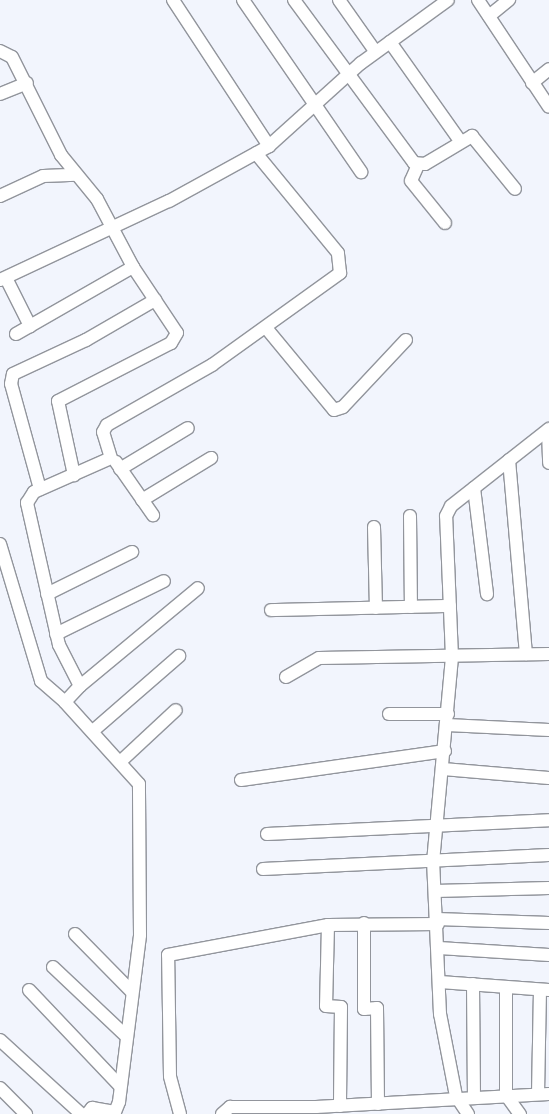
<!DOCTYPE html>
<html>
<head>
<meta charset="utf-8">
<style>
  body { margin:0 }
  #map { position:relative; width:549px; height:1114px; overflow:hidden; background:#f2f5fd; font-family:Lato,sans-serif }
  div>[style] { position:absolute }
  [style*='--x'] { left:calc(var(--x)*1px); top:calc(var(--y)*1px); width:calc(var(--w)*1px); rotate:calc(var(--a)*1deg) }
  .roads { filter:drop-shadow(1px 0 #92959c) drop-shadow(-1px 0 #92959c) drop-shadow(0 1px #92959c) drop-shadow(0 -1px #92959c) }
  .minor>* { height:12px; margin:-6px; padding:0 6px; transform-origin:6px; border-radius:6px; background:#fff }
  span { translate:-50% -50%; white-space:nowrap; text-align:center; line-height:1.15; -webkit-text-stroke:4.5px #fff; paint-order:stroke }
</style>
</head>
<body>
<div id="map">
  <div class="roads">
    <div class="minor">
      <i style="--x:173;--y:0;--w:175;--a:56.7"></i>
      <i style="--x:243;--y:0;--w:209;--a:55.5"></i>
      <i style="--x:294;--y:0;--w:202;--a:53.6"></i>
      <i style="--x:414;--y:163;--w:11;--a:5"></i>
      <i style="--x:425;--y:164;--w:55;--a:-30.8"></i>
      <i style="--x:472;--y:136;--w:68;--a:50.9"></i>
      <i style="--x:339;--y:0;--w:62;--a:54.8"></i>
      <i style="--x:478;--y:0;--w:128;--a:56.4"></i>
      <i style="--x:489;--y:16;--w:26;--a:-39"></i>
      <i style="--x:390;--y:42;--w:121;--a:54.7"></i>
      <i style="--x:0;--y:51;--w:13;--a:27"></i>
      <i style="--x:12;--y:57;--w:110;--a:63.4"></i>
      <i style="--x:61;--y:155;--w:57;--a:50.7"></i>
      <i style="--x:97;--y:199;--w:77;--a:62.1"></i>
      <i style="--x:133;--y:267;--w:79;--a:56.3"></i>
      <i style="--x:177;--y:333;--w:12;--a:121"></i>
      <i style="--x:171;--y:343;--w:127;--a:152.8"></i>
      <i style="--x:58;--y:401;--w:76;--a:77.8"></i>
      <i style="--x:532;--y:83;--w:22;--a:-39"></i>
      <i style="--x:0;--y:94;--w:29;--a:-22"></i>
      <i style="--x:418;--y:165;--w:17;--a:114"></i>
      <i style="--x:411;--y:181;--w:54;--a:51"></i>
      <i style="--x:0;--y:196;--w:47;--a:-24.9"></i>
      <i style="--x:43;--y:176;--w:33;--a:-2"></i>
      <i style="--x:6;--y:278;--w:54;--a:63.4"></i>
      <i style="--x:0;--y:280;--w:187;--a:-25.1"></i>
      <i style="--x:169;--y:201;--w:114;--a:-28.8"></i>
      <i style="--x:269;--y:146;--w:124;--a:-42.1"></i>
      <i style="--x:361;--y:63;--w:107;--a:-35.9"></i>
      <i style="--x:267;--y:329;--w:105;--a:50.4"></i>
      <i style="--x:334;--y:410;--w:9;--a:-18"></i>
      <i style="--x:343;--y:407;--w:92;--a:-46.8"></i>
      <i style="--x:16;--y:334;--w:135;--a:-29.8"></i>
      <i style="--x:548;--y:430;--w:33;--a:88"></i>
      <i style="--x:509;--y:460;--w:195;--a:85"></i>
      <i style="--x:116;--y:462;--w:65;--a:55.1"></i>
      <i style="--x:120;--y:469;--w:79;--a:-31.1"></i>
      <i style="--x:474;--y:488;--w:107;--a:83"></i>
      <i style="--x:40;--y:489;--w:109;--a:-105.4"></i>
      <i style="--x:11;--y:384;--w:10;--a:-79"></i>
      <i style="--x:13;--y:374;--w:81;--a:-25"></i>
      <i style="--x:86;--y:340;--w:80;--a:-30.1"></i>
      <i style="--x:142;--y:500;--w:81;--a:-31.3"></i>
      <i style="--x:410;--y:516;--w:91;--a:89.4"></i>
      <i style="--x:374;--y:527;--w:81;--a:88.6"></i>
      <i style="--x:0;--y:544;--w:143;--a:73.3"></i>
      <i style="--x:41;--y:681;--w:32;--a:41"></i>
      <i style="--x:47;--y:594;--w:95;--a:-26.3"></i>
      <i style="--x:271;--y:610;--w:179;--a:-1.3"></i>
      <i style="--x:56;--y:634;--w:120;--a:-26.1"></i>
      <i style="--x:286;--y:677;--w:38;--a:-30"></i>
      <i style="--x:319;--y:658;--w:230;--a:-1"></i>
      <i style="--x:80;--y:686;--w:153;--a:-39.7"></i>
      <i style="--x:389;--y:714;--w:59;--a:0"></i>
      <i style="--x:447;--y:725;--w:102;--a:2.8"></i>
      <i style="--x:94;--y:730;--w:113;--a:-41"></i>
      <i style="--x:120;--y:762;--w:76;--a:-42.9"></i>
      <i style="--x:443;--y:769;--w:106;--a:4.9"></i>
      <i style="--x:241;--y:780;--w:206;--a:-8.1"></i>
      <i style="--x:267;--y:834;--w:282;--a:-2.8"></i>
      <i style="--x:263;--y:869;--w:286;--a:-2.8"></i>
      <i style="--x:435;--y:891;--w:114;--a:-1.5"></i>
      <i style="--x:437;--y:919;--w:112;--a:2"></i>
      <i style="--x:364;--y:923;--w:86;--a:90"></i>
      <i style="--x:364;--y:1009;--w:13;--a:-4"></i>
      <i style="--x:377;--y:1008;--w:96;--a:89.4"></i>
      <i style="--x:328;--y:925;--w:81;--a:91.4"></i>
      <i style="--x:326;--y:1006;--w:15;--a:4"></i>
      <i style="--x:341;--y:1007;--w:99;--a:90.6"></i>
      <i style="--x:75;--y:934;--w:81;--a:45.5"></i>
      <i style="--x:439;--y:948;--w:110;--a:3.6"></i>
      <i style="--x:53;--y:967;--w:100;--a:43.4"></i>
      <i style="--x:440;--y:982;--w:109;--a:4.2"></i>
      <i style="--x:473;--y:984;--w:112;--a:89.5"></i>
      <i style="--x:506;--y:987;--w:108;--a:90"></i>
      <i style="--x:506;--y:1095;--w:24;--a:54"></i>
      <i style="--x:29;--y:990;--w:132;--a:46.5"></i>
      <i style="--x:0;--y:1040;--w:110;--a:42.4"></i>
      <i style="--x:0;--y:1088;--w:37;--a:45"></i>
      <i style="--x:538;--y:1094;--w:104;--a:-88.9"></i>
      <i style="--x:87;--y:1114;--w:8;--a:-50"></i>
      <i style="--x:92;--y:1108;--w:23;--a:10"></i>
      <i style="--x:115;--y:1112;--w:11;--a:-68"></i>
      <i style="--x:119;--y:1102;--w:168;--a:-82.8"></i>
      <i style="--x:140;--y:935;--w:151;--a:-90.4"></i>
      <i style="--x:139;--y:784;--w:110;--a:-132.1"></i>
      <i style="--x:65;--y:702;--w:22;--a:-47"></i>
      <i style="--x:80;--y:686;--w:46;--a:-117.1"></i>
      <i style="--x:59;--y:645;--w:146;--a:-102.7"></i>
      <i style="--x:27;--y:503;--w:13;--a:-58"></i>
      <i style="--x:34;--y:492;--w:84;--a:-23.8"></i>
      <i style="--x:111;--y:458;--w:27;--a:-107"></i>
      <i style="--x:103;--y:432;--w:8;--a:-60"></i>
      <i style="--x:107;--y:425;--w:121;--a:-29.7"></i>
      <i style="--x:212;--y:365;--w:158;--a:-35.7"></i>
      <i style="--x:340;--y:273;--w:20;--a:-96"></i>
      <i style="--x:338;--y:253;--w:129;--a:-129.4"></i>
      <i style="--x:180;--y:1114;--w:39;--a:-105"></i>
      <i style="--x:170;--y:1076;--w:121;--a:-90.9"></i>
      <i style="--x:168;--y:955;--w:163;--a:-10.6"></i>
      <i style="--x:328;--y:925;--w:110;--a:-0.5"></i>
      <i style="--x:222;--y:1114;--w:11;--a:-41"></i>
      <i style="--x:230;--y:1107;--w:86;--a:0"></i>
      <i style="--x:316;--y:1107;--w:233;--a:-3.2"></i>
      <i style="--x:468;--y:1114;--w:22;--a:-124"></i>
      <i style="--x:456;--y:1096;--w:84;--a:-101"></i>
      <i style="--x:440;--y:1014;--w:152;--a:-92.6"></i>
      <i style="--x:433;--y:862;--w:206;--a:-84.7"></i>
      <i style="--x:452;--y:657;--w:141;--a:-92.4"></i>
      <i style="--x:446;--y:516;--w:11;--a:-63"></i>
      <i style="--x:451;--y:506;--w:125;--a:-38.2"></i>
    </div>
  </div>
</div>
</body>
</html>
